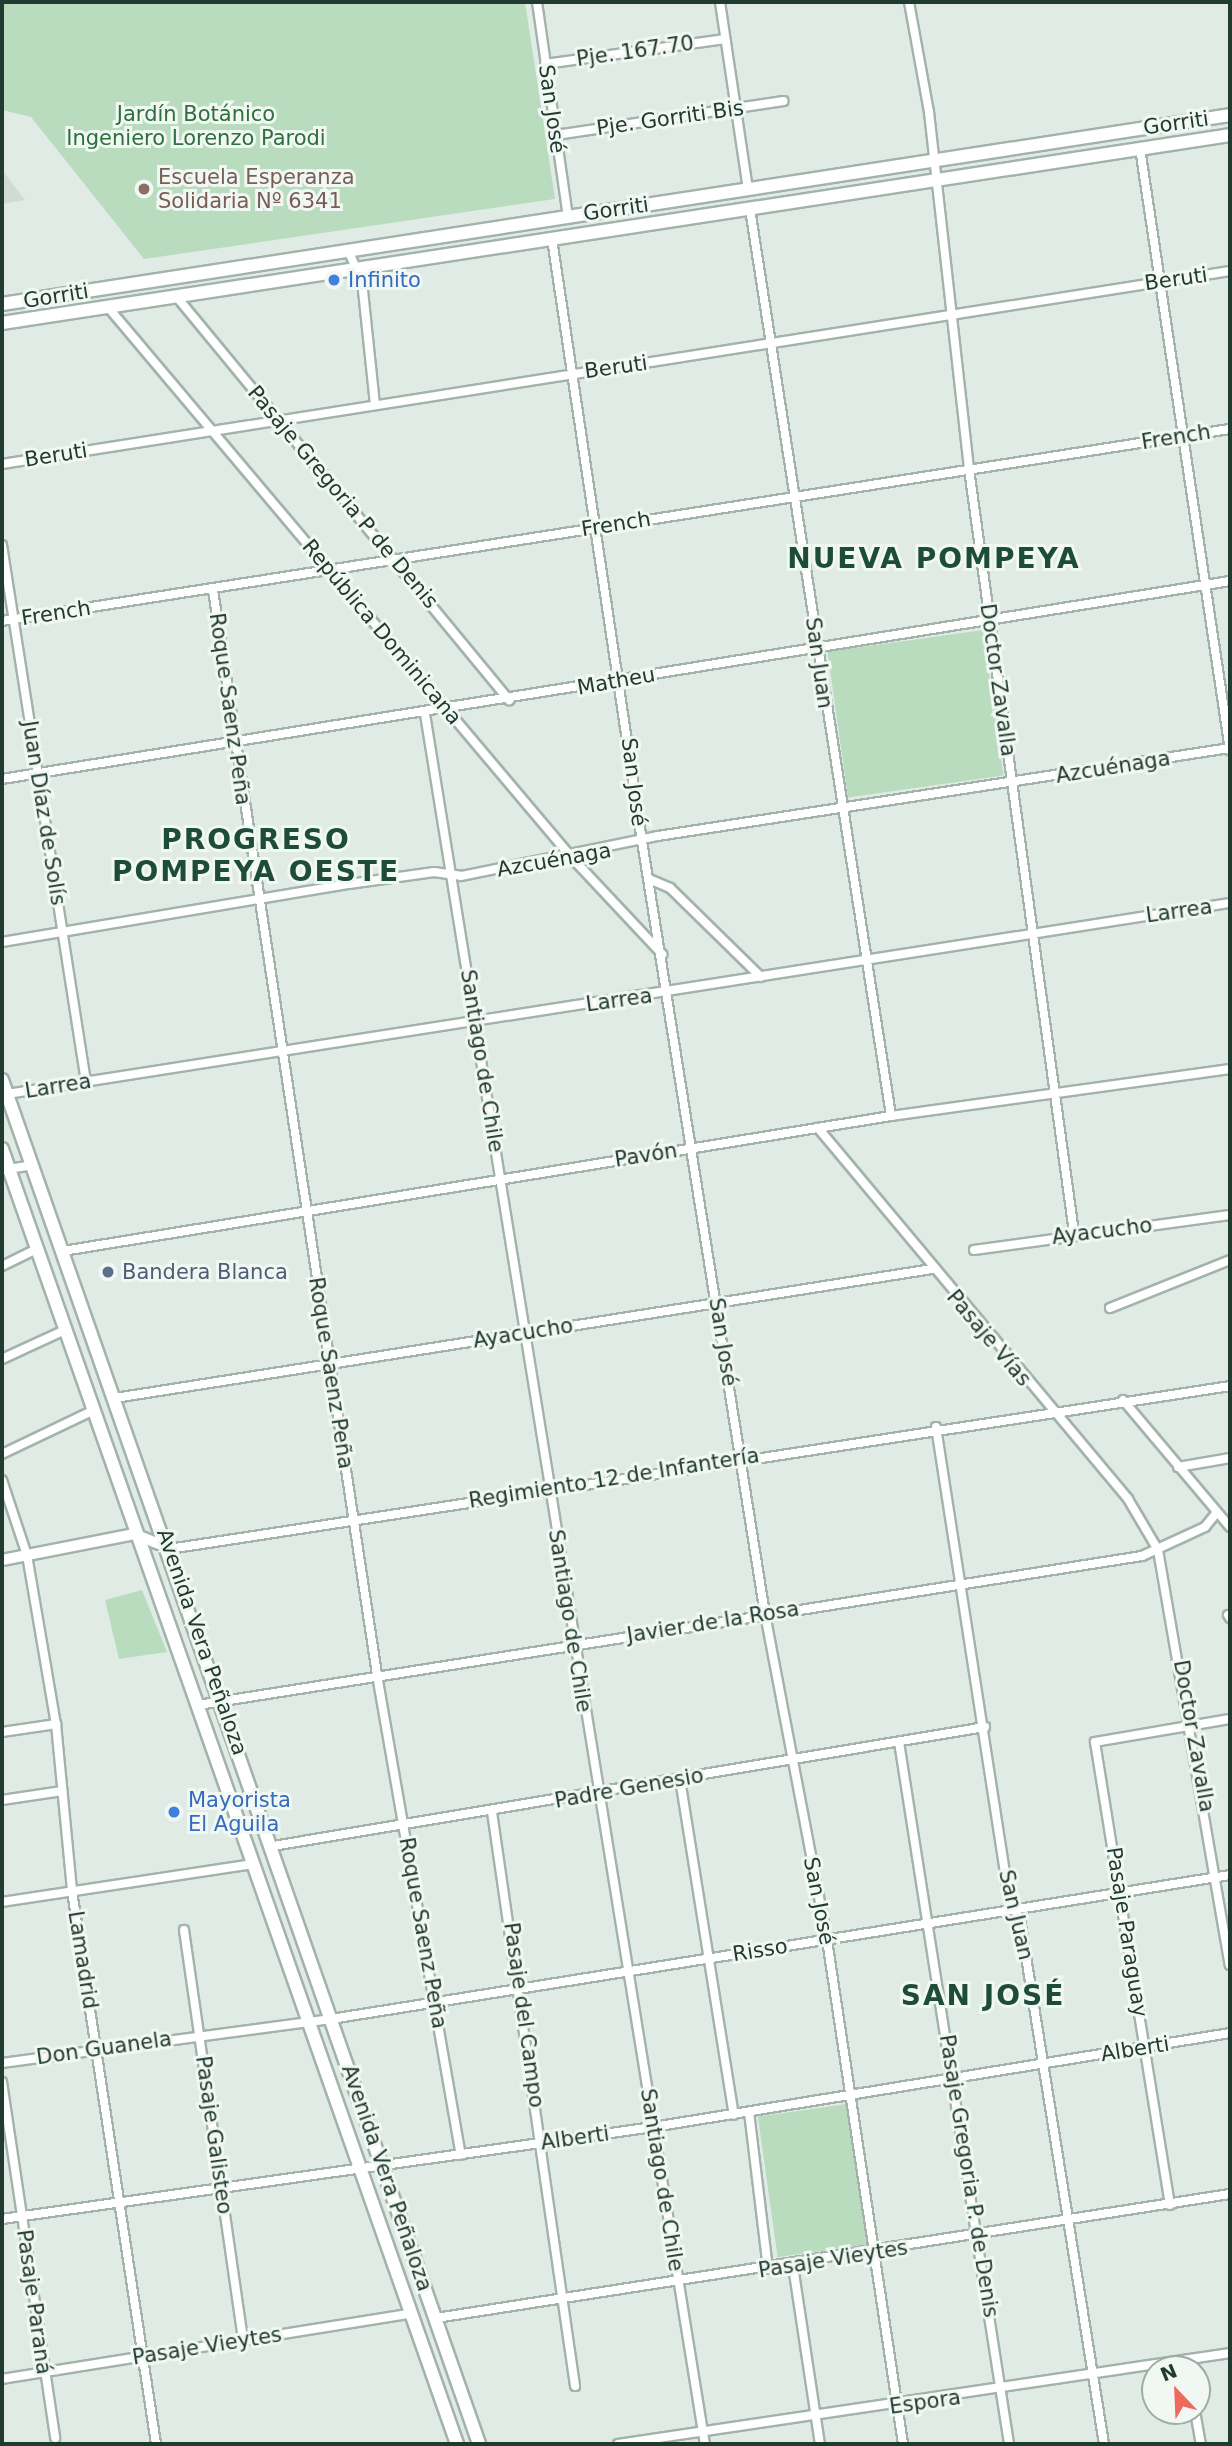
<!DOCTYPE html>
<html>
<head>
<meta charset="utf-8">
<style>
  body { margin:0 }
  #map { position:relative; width:1232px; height:2446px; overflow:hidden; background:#e0ebe5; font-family:"DejaVu Sans",sans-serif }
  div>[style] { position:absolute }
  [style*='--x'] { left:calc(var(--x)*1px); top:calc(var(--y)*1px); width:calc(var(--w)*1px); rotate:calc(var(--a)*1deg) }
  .built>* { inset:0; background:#cfdbd3 }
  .green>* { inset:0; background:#badcbe; transform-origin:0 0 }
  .roads { filter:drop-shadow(2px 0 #a3b3ab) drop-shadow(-2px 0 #a3b3ab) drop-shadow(0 2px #a3b3ab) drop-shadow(0 -2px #a3b3ab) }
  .minor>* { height:8px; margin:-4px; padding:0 4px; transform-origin:4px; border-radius:4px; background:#fff }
  .tertiary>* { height:10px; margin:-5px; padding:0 5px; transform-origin:5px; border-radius:5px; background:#fff }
  .secondary>* { height:12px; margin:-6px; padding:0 6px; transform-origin:6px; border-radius:6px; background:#fff }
  .dots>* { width:19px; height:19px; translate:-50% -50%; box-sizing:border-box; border:4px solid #f1f7f3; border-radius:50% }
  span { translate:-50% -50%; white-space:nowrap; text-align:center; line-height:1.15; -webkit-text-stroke:6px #f1f7f3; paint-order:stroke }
  .street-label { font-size:21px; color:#223b30 }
  .park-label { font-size:21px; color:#2d703d }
  .education-label { font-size:21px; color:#785e54 }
  .left { translate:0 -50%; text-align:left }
  .shop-label { font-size:21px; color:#366cbe }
  .service-label { font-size:21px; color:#4e5e75 }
  .district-label { font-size:28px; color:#1e4c3a; font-weight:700; letter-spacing:2px }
  .frame { position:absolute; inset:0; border:4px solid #223b30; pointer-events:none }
  .north { position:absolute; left:1141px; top:2355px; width:70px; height:70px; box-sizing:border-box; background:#f1f7f3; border:2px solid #9eaca5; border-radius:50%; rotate:337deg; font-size:19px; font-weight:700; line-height:28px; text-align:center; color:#223b30 }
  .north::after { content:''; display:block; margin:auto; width:24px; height:32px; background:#ee6a5c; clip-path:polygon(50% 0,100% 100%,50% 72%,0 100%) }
</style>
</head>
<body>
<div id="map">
  <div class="built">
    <i style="clip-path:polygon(2px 170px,25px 200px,2px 204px)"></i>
  </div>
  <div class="green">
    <i style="clip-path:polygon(2px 2px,525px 2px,555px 199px,144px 259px,31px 117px,2px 110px)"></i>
    <i style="left:983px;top:630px;width:147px;height:157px;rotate:82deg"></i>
    <i style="clip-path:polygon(142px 1590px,167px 1652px,119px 1659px,105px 1600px)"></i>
    <i style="left:847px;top:2104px;width:142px;height:90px;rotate:82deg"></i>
  </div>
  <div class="roads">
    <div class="minor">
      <i style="--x:537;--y:2;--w:217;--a:81.8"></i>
      <i style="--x:720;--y:2;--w:190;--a:81.5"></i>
      <i style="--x:909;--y:2;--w:112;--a:79.7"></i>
      <i style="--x:929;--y:112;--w:359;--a:83.6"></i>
      <i style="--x:969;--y:469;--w:771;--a:82.17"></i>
      <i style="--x:545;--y:64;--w:182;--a:-7.9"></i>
      <i style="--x:556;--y:135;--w:230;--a:-8.5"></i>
      <i style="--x:1140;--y:148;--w:609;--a:81.5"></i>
      <i style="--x:750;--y:209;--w:918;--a:81.16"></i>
      <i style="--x:552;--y:239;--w:609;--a:81.5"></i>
      <i style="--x:642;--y:841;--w:783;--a:80.96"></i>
      <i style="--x:765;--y:1614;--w:332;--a:79.2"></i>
      <i style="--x:827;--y:1940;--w:510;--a:81.42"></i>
      <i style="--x:348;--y:250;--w:34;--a:66"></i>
      <i style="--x:362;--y:281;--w:124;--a:84"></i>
      <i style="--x:176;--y:296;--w:524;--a:50.5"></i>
      <i style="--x:107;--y:306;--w:722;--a:49.89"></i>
      <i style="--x:572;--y:858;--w:132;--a:46.8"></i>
      <i style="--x:2;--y:464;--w:1243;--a:-8.93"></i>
      <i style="--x:2;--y:545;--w:544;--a:81.11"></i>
      <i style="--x:213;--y:590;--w:1097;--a:81.4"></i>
      <i style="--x:377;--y:1675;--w:487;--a:80.1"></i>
      <i style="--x:2;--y:621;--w:1243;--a:-8.89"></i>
      <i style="--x:425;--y:714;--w:1753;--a:80.81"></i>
      <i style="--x:2;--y:779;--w:1244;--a:-9.16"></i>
      <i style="--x:649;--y:879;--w:23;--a:23"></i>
      <i style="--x:670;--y:888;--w:127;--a:44.4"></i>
      <i style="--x:2;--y:942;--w:352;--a:-9.5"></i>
      <i style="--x:349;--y:884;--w:86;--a:-8"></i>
      <i style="--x:434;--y:872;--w:27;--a:8"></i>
      <i style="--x:461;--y:876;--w:201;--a:-11.5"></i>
      <i style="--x:658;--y:836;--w:579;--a:-8.75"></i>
      <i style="--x:7;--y:1094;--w:1238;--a:-8.88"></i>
      <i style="--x:818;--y:1128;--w:483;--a:50.1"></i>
      <i style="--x:1128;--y:1499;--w:59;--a:59.5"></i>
      <i style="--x:1158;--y:1550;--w:421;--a:80.2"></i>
      <i style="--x:2;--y:1170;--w:30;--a:-9"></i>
      <i style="--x:974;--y:1250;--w:258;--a:-7.8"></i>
      <i style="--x:63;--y:1251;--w:839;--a:-9.26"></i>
      <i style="--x:891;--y:1116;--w:342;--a:-7.9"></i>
      <i style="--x:2;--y:1266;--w:39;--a:-26"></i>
      <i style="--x:1110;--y:1308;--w:129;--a:-21.8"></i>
      <i style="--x:2;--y:1359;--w:69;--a:-24.7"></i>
      <i style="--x:115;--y:1398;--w:827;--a:-8.97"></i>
      <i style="--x:1123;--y:1400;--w:166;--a:49.9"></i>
      <i style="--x:936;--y:1427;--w:482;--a:81.2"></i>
      <i style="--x:1010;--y:1903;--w:19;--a:58"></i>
      <i style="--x:1020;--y:1919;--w:532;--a:80.91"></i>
      <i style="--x:2;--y:1454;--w:100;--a:-25.5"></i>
      <i style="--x:1178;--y:1467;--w:53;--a:-9.8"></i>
      <i style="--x:2;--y:1480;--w:79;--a:71.6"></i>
      <i style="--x:27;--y:1555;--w:171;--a:80.3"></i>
      <i style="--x:56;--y:1724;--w:168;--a:84.5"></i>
      <i style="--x:72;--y:1891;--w:559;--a:81.36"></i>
      <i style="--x:169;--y:1549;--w:1073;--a:-8.73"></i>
      <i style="--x:1228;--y:1615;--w:4;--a:56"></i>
      <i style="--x:198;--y:1705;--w:956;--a:-8.97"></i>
      <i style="--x:1142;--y:1556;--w:69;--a:-24.7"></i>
      <i style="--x:1205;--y:1527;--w:19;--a:-51"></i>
      <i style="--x:2;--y:1732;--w:55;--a:-8.4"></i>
      <i style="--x:899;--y:1742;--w:711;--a:81.09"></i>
      <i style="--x:680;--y:1779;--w:340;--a:80.9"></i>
      <i style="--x:2;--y:1800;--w:61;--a:-8.5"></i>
      <i style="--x:492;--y:1812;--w:580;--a:81.77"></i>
      <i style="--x:273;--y:1846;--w:722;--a:-9.49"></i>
      <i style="--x:2;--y:1902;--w:255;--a:-8.6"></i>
      <i style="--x:184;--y:1930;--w:414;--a:81.8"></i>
      <i style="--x:2;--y:2063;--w:332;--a:-7.6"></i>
      <i style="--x:331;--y:2019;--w:910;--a:-9.1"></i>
      <i style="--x:2;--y:2082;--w:360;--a:81.5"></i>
      <i style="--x:749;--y:2112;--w:158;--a:83.1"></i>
      <i style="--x:1170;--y:2205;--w:469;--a:-99.2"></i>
      <i style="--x:1095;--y:1742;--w:137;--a:-9.7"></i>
      <i style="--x:2;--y:2219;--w:657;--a:-8.04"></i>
      <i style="--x:653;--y:2127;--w:585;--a:-9.25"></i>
      <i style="--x:793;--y:2266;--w:180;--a:81.4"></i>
      <i style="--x:436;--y:2318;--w:804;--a:-8.88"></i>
      <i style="--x:2;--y:2379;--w:415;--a:-9.1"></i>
      <i style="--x:1195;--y:2411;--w:34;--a:80"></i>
      <i style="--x:618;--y:2444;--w:619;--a:-8.46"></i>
    </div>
    <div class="tertiary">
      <i style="--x:2;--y:1560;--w:135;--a:-11.1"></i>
      <i style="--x:134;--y:1534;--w:38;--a:22"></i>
    </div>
    <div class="secondary">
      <i style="--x:2;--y:304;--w:1242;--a:-8.75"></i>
      <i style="--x:2;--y:323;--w:1242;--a:-8.7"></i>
      <i style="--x:2;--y:1080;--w:1445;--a:70.72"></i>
      <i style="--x:2;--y:1149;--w:1373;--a:70.64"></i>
    </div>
  </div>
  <div class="dots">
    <i style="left:144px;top:189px;background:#8d6e63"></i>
    <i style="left:334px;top:280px;background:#3f7fe0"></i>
    <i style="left:108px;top:1272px;background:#5c6f8a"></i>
    <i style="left:174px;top:1812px;background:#3f7fe0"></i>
  </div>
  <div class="street-label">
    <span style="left:635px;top:51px;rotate:-8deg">Pje. 167.70</span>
    <span style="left:552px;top:109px;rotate:82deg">San José</span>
    <span style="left:670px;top:118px;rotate:-8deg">Pje. Gorriti Bis</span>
    <span style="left:1176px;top:123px;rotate:-8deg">Gorriti</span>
    <span style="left:616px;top:209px;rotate:-8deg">Gorriti</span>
    <span style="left:1176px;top:279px;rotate:-8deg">Beruti</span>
    <span style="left:56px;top:296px;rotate:-9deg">Gorriti</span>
    <span style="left:616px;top:367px;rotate:-8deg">Beruti</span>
    <span style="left:1176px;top:437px;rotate:-9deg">French</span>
    <span style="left:56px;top:455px;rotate:-9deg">Beruti</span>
    <span style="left:343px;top:497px;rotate:50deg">Pasaje Gregoria P de Denis</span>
    <span style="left:616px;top:524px;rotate:-9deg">French</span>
    <span style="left:56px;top:613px;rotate:-9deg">French</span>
    <span style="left:382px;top:632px;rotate:50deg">República Dominicana</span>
    <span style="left:819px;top:663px;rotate:82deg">San Juan</span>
    <span style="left:998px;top:680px;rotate:82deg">Doctor Zavalla</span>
    <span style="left:616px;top:681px;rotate:-10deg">Matheu</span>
    <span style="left:230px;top:709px;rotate:82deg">Roque Saenz Peña</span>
    <span style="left:1113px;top:767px;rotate:-9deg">Azcuénaga</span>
    <span style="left:634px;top:782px;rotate:83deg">San José</span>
    <span style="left:44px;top:813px;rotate:81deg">Juan Díaz de Solís</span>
    <span style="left:554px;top:860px;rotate:-10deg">Azcuénaga</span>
    <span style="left:1179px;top:911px;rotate:-8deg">Larrea</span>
    <span style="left:619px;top:1000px;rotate:-8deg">Larrea</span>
    <span style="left:482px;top:1061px;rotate:81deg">Santiago de Chile</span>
    <span style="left:58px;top:1086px;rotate:-9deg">Larrea</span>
    <span style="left:646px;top:1155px;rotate:-9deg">Pavón</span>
    <span style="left:1102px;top:1231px;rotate:-7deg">Ayacucho</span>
    <span style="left:523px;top:1333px;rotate:-9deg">Ayacucho</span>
    <span style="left:989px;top:1338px;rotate:50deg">Pasaje Vías</span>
    <span style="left:723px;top:1342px;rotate:81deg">San José</span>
    <span style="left:331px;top:1373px;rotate:81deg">Roque Saenz Peña</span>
    <span style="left:614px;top:1478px;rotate:-9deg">Regimiento 12 de Infantería</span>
    <span style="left:570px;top:1621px;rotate:81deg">Santiago de Chile</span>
    <span style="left:713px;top:1622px;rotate:-9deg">Javier de la Rosa</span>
    <span style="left:202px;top:1642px;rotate:71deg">Avenida Vera Peñaloza</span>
    <span style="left:1194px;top:1736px;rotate:80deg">Doctor Zavalla</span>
    <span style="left:629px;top:1788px;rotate:-10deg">Padre Genesio</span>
    <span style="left:819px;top:1901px;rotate:79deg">San José</span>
    <span style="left:1016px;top:1915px;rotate:77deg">San Juan</span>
    <span style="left:1127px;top:1932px;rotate:81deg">Pasaje Paraguay</span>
    <span style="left:423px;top:1933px;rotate:80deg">Roque Saenz Peña</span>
    <span style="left:760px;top:1950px;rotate:-9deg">Risso</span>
    <span style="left:83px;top:1960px;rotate:81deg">Lamadrid</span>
    <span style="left:524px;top:2015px;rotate:82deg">Pasaje del Campo</span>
    <span style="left:104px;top:2048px;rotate:-8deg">Don Guanela</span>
    <span style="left:1135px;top:2049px;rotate:-9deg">Alberti</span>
    <span style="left:214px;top:2135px;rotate:82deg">Pasaje Galisteo</span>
    <span style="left:575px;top:2138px;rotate:-8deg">Alberti</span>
    <span style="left:969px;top:2176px;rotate:81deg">Pasaje Gregoria P. de Denis</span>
    <span style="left:387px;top:2178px;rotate:71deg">Avenida Vera Peñaloza</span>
    <span style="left:662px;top:2180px;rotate:81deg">Santiago de Chile</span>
    <span style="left:833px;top:2259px;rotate:-9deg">Pasaje Vieytes</span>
    <span style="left:34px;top:2302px;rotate:82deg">Pasaje Paraná</span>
    <span style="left:207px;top:2346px;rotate:-9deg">Pasaje Vieytes</span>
    <span style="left:925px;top:2402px;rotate:-8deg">Espora</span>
  </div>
  <div class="park-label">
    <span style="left:196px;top:126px">Jardín Botánico<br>Ingeniero Lorenzo Parodi</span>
  </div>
  <div class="education-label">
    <span class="left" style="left:158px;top:189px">Escuela Esperanza<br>Solidaria Nº 6341</span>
  </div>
  <div class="shop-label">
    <span class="left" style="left:348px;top:280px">Infinito</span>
    <span class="left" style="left:188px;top:1812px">Mayorista<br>El Aguila</span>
  </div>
  <div class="service-label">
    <span class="left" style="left:122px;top:1272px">Bandera Blanca</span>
  </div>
  <div class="district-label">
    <span style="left:934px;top:559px">NUEVA POMPEYA</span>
    <span style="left:256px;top:856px">PROGRESO<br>POMPEYA OESTE</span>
    <span style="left:983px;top:1996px">SAN JOSÉ</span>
  </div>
  <div class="frame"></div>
  <div class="north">N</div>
</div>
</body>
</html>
